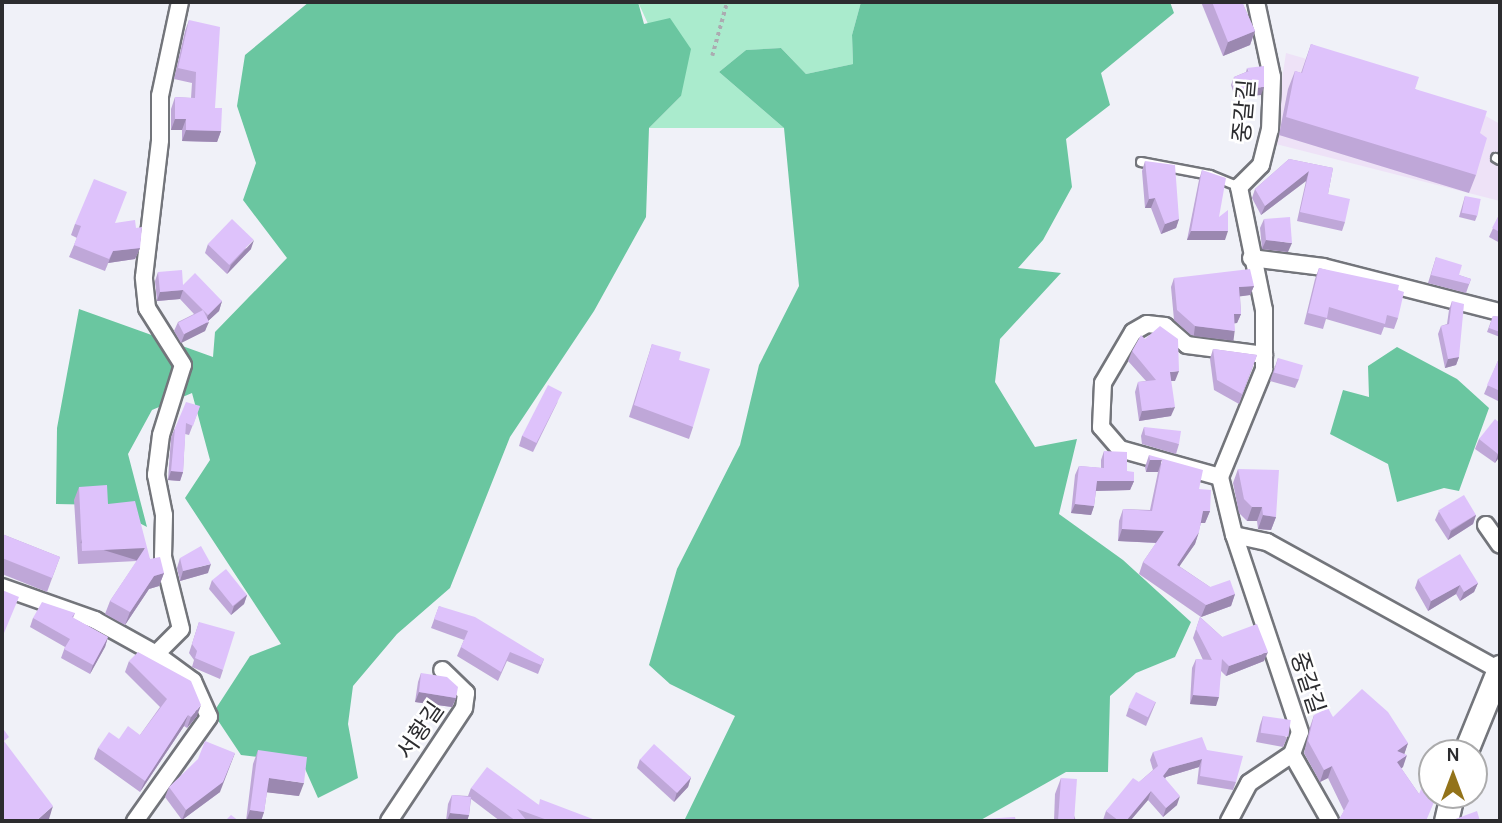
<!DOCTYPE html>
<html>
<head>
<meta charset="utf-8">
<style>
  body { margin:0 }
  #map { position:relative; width:1502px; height:823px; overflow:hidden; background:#f0f1f8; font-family:Karla,"Noto Sans KR",sans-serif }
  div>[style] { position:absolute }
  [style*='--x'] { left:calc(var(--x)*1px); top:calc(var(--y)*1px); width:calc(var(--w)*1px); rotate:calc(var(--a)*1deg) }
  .industrial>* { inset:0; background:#eee2f7 }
  .green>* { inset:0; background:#aaebcd }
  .forest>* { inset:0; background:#6ac6a0 }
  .path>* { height:3.5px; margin-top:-1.75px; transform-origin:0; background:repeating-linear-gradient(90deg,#ababb1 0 3.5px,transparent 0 7px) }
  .roads { filter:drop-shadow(2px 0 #73757b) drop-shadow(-2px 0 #73757b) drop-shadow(0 2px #73757b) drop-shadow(0 -2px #73757b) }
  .lane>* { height:8px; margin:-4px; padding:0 4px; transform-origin:4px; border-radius:4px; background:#fff }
  .street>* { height:16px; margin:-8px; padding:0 8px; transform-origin:8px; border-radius:8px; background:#fff }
  .secondary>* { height:23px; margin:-11.5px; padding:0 11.5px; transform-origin:11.5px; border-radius:11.5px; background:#fff }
  .wall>* { inset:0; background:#bfa7d8 }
  .shaded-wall>* { inset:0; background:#9b88b0; transform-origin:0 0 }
  .building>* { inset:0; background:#dec2fb; transform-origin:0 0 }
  span { translate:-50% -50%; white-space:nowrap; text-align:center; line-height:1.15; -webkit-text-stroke:5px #fff; paint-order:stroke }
  .street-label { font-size:23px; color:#2c2c2f }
  .frame { position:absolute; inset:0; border:4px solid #2c2c2f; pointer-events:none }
  .north { position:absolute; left:1418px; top:739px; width:70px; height:70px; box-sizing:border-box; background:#fff; border:2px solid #ababac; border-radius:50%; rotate:0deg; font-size:19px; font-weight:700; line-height:28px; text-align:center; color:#2c2c2f }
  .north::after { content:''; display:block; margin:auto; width:24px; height:32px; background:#93731a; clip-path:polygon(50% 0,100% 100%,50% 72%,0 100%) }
</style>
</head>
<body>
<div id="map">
  <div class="industrial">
    <i style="clip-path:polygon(1286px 53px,1466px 105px,1500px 124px,1500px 201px,1272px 143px)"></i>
  </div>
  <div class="green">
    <i style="clip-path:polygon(638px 2px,861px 2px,852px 35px,853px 64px,806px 74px,781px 48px,746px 50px,719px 72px,784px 128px,649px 128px,681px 96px)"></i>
  </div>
  <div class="forest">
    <i style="clip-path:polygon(309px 2px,638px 2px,644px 24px,670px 18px,691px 49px,681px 96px,649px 128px,646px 217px,594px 311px,510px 437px,450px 588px,397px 634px,353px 686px,348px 724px,358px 778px,318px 798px,302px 762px,241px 755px,213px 713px,250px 656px,281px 644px,185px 498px,210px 460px,192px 393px,152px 410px,128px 454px,147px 527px,105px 505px,56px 504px,57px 428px,79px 309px,213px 357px,215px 332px,287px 258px,243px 200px,256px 163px,237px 106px,245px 55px)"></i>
    <i style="clip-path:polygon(861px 2px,1170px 2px,1174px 13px,1101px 73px,1110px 105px,1066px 139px,1072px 187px,1043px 240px,1018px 268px,1061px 273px,1000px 339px,995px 382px,1035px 447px,1077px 439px,1059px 514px,1123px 560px,1191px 622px,1175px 657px,1136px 673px,1110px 696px,1108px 772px,1066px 772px,979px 821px,684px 821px,735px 716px,670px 684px,649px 665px,677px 569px,740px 445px,759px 365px,799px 286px,784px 128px,719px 72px,746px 50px,781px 48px,806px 74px,853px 64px,852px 35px)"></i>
    <i style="clip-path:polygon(1397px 347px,1457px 379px,1489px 408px,1459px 491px,1444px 488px,1397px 502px,1388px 464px,1330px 434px,1343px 390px,1369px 397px,1368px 366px)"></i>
  </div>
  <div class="path">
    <i style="--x:712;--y:56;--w:56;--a:-74.5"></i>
  </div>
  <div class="roads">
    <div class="lane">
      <i style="--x:1496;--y:158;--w:4;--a:27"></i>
      <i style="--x:1141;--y:162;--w:70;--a:10.7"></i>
      <i style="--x:1210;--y:175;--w:31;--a:22"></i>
    </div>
    <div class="street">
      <i style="--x:1251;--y:258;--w:73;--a:7.1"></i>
      <i style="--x:1323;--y:267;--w:183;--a:14.3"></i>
      <i style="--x:1220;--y:477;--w:104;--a:-164.4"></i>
      <i style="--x:1120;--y:449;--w:29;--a:-131"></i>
      <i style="--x:1101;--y:427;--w:44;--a:-87.4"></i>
      <i style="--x:1103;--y:383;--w:59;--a:-59.5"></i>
      <i style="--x:1133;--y:332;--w:16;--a:-30"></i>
      <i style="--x:1147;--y:324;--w:18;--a:6"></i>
      <i style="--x:1165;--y:326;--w:29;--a:41"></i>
      <i style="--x:1187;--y:345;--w:78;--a:7.4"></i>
      <i style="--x:1486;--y:525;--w:24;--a:55"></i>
      <i style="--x:1234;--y:535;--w:34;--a:12"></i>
      <i style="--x:1267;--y:542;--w:265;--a:28.9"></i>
      <i style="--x:2;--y:587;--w:99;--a:19.5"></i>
      <i style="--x:95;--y:620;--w:70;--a:29.1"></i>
      <i style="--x:156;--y:654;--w:46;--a:36.1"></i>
      <i style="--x:193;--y:681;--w:39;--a:66"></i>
      <i style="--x:209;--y:717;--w:128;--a:125.4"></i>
      <i style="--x:156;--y:654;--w:35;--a:-45"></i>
      <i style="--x:181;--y:629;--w:74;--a:-104"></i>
      <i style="--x:163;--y:557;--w:42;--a:-88.6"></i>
      <i style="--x:164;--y:515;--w:41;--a:-101.3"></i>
      <i style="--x:156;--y:475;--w:40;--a:-82.9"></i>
      <i style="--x:161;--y:435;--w:73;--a:-72.6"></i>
      <i style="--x:183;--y:365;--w:67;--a:-122.3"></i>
      <i style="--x:147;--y:308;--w:31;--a:-96"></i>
      <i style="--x:144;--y:277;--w:138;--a:-83.3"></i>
      <i style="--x:160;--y:140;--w:44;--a:-90"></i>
      <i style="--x:160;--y:96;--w:96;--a:-78"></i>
      <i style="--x:1292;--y:754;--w:77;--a:60.4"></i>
      <i style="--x:389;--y:821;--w:136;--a:-56.4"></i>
      <i style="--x:464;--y:708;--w:15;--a:-82"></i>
      <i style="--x:466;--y:693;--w:33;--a:-136"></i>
      <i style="--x:1229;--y:821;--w:43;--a:-62.2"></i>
      <i style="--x:1249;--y:783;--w:52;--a:-34"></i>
      <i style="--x:1292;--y:754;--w:23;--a:-70"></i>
      <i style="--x:1300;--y:732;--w:208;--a:-108.5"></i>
      <i style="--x:1234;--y:535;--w:60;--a:-103.6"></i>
      <i style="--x:1220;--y:477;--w:117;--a:-67.8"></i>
      <i style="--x:1264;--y:369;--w:59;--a:-90"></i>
      <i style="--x:1264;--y:310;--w:126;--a:-101.5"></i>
      <i style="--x:1239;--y:187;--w:31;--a:-45"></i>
      <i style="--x:1261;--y:165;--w:36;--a:-76"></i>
      <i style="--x:1270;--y:130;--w:53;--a:-87.8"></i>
      <i style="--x:1272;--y:77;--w:77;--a:-102"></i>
    </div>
    <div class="secondary">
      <i style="--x:1465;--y:753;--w:93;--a:-67.9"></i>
      <i style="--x:1446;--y:821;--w:27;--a:-77"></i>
    </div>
  </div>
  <div class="wall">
    <i style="clip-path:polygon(1201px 2px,1242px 2px,1255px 31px,1250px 45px,1223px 56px)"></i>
    <i style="clip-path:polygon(189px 20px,221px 131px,217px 142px,182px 141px,182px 130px,171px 130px,171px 109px,175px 97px,191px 98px,192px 83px,174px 79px,185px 31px)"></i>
    <i style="clip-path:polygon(1311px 44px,1415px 89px,1480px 133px,1476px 175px,1469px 193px,1279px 135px,1288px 89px,1295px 71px,1301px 73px)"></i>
    <i style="clip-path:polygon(1247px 68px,1261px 95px,1235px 97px,1231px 85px,1234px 77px,1246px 72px)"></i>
    <i style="clip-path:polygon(1289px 159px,1333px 168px,1328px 194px,1345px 222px,1342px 231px,1297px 221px,1306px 181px,1261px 215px,1252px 198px,1255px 189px)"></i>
    <i style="clip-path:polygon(1145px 161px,1179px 219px,1176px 228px,1161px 234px,1151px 208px,1145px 208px,1142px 171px)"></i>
    <i style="clip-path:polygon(1202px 170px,1219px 217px,1225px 240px,1187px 240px,1199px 180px)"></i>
    <i style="clip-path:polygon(1465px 196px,1477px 216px,1475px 221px,1459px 217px)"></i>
    <i style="clip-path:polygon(1500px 213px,1500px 243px,1489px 237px)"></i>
    <i style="clip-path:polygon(1264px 219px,1288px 252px,1262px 249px,1260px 228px)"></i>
    <i style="clip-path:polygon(115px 223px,140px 248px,135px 259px,108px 263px,105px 271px,69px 257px,77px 238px,71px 235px,75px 224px)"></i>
    <i style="clip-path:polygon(208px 244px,251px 249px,227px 274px,205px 253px)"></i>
    <i style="clip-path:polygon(1436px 257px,1459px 275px,1471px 279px,1466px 293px,1428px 283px)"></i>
    <i style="clip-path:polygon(1319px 268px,1398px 290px,1398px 318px,1394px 329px,1384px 327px,1381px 335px,1326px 319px,1323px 329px,1304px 324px,1315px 279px)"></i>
    <i style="clip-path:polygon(158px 272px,183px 285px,222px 301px,219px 311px,208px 321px,205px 331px,181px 343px,174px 331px,178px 322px,194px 314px,180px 299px,157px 301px,155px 281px)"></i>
    <i style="clip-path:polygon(1174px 278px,1254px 286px,1250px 295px,1240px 296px,1241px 314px,1237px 323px,1234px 323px,1231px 340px,1191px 335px,1174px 320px,1171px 287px)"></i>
    <i style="clip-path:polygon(1452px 301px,1459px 357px,1456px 365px,1445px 368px,1438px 334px,1441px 326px,1447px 324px,1449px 310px)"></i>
    <i style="clip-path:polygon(1493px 316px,1500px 317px,1500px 337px,1487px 332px)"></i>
    <i style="clip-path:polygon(652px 344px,679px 360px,693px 427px,689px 439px,629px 417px)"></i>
    <i style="clip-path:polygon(1213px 349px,1257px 355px,1239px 404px,1214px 390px,1210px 359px)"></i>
    <i style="clip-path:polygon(1132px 351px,1175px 381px,1171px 381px,1171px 416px,1139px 421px,1135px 392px,1138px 382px,1146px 381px,1128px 361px)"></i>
    <i style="clip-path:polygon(1500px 356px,1500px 402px,1484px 394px)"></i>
    <i style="clip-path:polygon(1278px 358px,1299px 379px,1295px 388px,1270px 381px)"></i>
    <i style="clip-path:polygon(558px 401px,533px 452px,519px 446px,522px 436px)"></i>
    <i style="clip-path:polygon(200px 406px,189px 435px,185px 434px,183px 472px,180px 481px,168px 480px,171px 437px,175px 428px)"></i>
    <i style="clip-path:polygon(1500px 423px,1500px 456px,1495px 463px,1475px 449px,1479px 439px)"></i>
    <i style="clip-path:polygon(1144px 427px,1179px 444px,1176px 454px,1142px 444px,1141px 436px)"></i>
    <i style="clip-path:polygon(1104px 451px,1127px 471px,1134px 481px,1130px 490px,1096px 491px,1094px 506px,1091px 515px,1071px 513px,1075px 475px,1079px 466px,1101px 468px,1101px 460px)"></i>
    <i style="clip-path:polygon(1149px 455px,1199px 489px,1210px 511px,1205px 523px,1201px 523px,1195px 544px,1179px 566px,1210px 587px,1235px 594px,1231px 606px,1201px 617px,1139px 574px,1143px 562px,1156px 543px,1118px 541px,1119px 521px,1123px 509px,1150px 510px,1158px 472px,1146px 472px,1145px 467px)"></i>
    <i style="clip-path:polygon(1238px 469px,1276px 517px,1271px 530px,1258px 529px,1257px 521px,1247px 521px,1239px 513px,1233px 483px)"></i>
    <i style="clip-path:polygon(79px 487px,108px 504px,150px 559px,164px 573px,159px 586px,149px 589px,125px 625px,105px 614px,110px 601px,137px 561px,78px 564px,74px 500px)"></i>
    <i style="clip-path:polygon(1439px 511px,1476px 515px,1473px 524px,1448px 540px,1435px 520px)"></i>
    <i style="clip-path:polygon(2px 534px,60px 557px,47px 592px,2px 574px)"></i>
    <i style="clip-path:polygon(180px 558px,208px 573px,180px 581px,177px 568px)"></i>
    <i style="clip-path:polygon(1418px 579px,1478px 583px,1474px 592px,1460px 601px,1456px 594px,1428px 611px,1415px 588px)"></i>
    <i style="clip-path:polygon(212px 580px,247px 595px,244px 604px,231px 615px,209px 589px)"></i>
    <i style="clip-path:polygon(439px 606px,544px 659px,538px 674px,507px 661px,498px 681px,457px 656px,464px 640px,431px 628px)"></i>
    <i style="clip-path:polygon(75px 613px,73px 618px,108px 637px,105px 647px,90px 674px,61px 658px,65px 647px,30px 627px,33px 618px)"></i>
    <i style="clip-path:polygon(1200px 617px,1222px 637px,1264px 661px,1226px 676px,1221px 671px,1216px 706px,1190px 704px,1192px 668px,1196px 659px,1203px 660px,1193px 638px)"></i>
    <i style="clip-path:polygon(199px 622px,223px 670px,220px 679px,192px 667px,194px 660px,189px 653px)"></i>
    <i style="clip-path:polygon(129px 661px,197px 716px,187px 728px,184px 726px,140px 792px,94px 759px,98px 748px,119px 739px,140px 735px,160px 707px,125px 672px)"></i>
    <i style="clip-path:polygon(421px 673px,456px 698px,452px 707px,415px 702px,418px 682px)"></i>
    <i style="clip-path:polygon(1156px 702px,1146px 726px,1126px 716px,1129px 707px)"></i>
    <i style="clip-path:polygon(1314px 715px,1333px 717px,1408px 743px,1404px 754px,1403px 767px,1401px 768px,1419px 794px,1432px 795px,1340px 818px,1344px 811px,1328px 778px,1320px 782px,1304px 753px,1310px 727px)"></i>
    <i style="clip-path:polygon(1263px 716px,1287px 738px,1283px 747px,1256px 742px,1260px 725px)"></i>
    <i style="clip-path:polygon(258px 750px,299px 796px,267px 792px,264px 812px,261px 821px,246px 821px,253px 764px)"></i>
    <i style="clip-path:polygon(1207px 750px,1236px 782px,1233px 790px,1197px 784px,1199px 767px,1166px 777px,1165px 779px,1177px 805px,1163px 817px,1148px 800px,1130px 821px,1105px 821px,1103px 820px,1106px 811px,1153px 770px,1150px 760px,1153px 752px)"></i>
    <i style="clip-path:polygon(640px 759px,691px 777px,688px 787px,674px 802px,637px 768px)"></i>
    <i style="clip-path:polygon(1061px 778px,1076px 821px,1054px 821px,1055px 794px)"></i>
    <i style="clip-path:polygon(169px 787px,220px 792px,182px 820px,165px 797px)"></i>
    <i style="clip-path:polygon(471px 788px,539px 805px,598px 821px,500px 821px,471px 799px,469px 815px,467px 821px,446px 821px,448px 804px,452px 795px,468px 796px)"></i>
  </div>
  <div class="shaded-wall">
    <i style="clip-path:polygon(1255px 31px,1250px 45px,1223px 56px,1228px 42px)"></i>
    <i style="clip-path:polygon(1264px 87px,1261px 95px,1235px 97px,1238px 89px)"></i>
    <i style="clip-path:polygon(175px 119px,186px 119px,182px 130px,171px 130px)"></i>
    <i style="clip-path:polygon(186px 130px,221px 131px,217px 142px,182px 141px)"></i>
    <i style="clip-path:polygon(1309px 171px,1306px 181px,1261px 215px,1265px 206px)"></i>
    <i style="clip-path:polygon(1155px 198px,1151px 208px,1145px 208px,1149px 199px)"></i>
    <i style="clip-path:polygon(1179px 219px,1176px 228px,1161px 234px,1165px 224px)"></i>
    <i style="clip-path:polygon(1191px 231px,1228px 231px,1225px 240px,1187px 240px)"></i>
    <i style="clip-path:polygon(254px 240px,251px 249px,227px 274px,231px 265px)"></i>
    <i style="clip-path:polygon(1266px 240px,1292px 243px,1288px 252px,1262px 249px)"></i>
    <i style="clip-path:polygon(140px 248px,135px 259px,108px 263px,105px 271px,113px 251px)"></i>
    <i style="clip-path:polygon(1254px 286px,1250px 295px,1236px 297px,1239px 287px)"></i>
    <i style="clip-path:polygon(183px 290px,180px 299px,157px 301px,160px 292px)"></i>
    <i style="clip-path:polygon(222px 301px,219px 311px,206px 323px,209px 322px,205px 331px,181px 343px,185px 333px,205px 323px,208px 315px)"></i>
    <i style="clip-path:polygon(1234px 314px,1241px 314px,1237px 323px,1231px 324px)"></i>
    <i style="left:1195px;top:326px;width:40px;height:10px;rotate:7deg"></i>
    <i style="clip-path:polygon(1459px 357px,1456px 365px,1445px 368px,1448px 359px)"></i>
    <i style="clip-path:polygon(1179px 371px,1175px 381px,1166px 381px,1170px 372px)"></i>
    <i style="clip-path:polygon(1175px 407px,1171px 416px,1139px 421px,1142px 411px)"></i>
    <i style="clip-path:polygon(1500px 451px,1500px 456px,1495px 463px,1498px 454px)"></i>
    <i style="clip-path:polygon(1150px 460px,1162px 460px,1158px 472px,1146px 472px)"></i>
    <i style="clip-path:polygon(171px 471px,183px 472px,180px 481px,168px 480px)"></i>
    <i style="clip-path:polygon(1097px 481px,1134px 481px,1130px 490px,1093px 491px)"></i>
    <i style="clip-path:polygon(1075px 504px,1094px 506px,1091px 515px,1071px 513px)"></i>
    <i style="clip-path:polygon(1252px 507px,1262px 507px,1257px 521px,1247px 521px)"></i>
    <i style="clip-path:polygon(1203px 511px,1210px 511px,1205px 523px,1199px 523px)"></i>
    <i style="clip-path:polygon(1263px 515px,1276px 517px,1271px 530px,1258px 529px)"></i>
    <i style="clip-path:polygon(1476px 515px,1473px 524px,1448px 540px,1451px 531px)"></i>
    <i style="clip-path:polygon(1122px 529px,1164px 531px,1160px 543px,1118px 541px)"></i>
    <i style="clip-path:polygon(1199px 532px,1195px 544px,1172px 577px,1177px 565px)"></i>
    <i style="left:145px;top:548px;width:14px;height:63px;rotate:107deg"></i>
    <i style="clip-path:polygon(211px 564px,208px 573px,180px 581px,183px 571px)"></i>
    <i style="clip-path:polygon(164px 573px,159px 586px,149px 589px,125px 625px,130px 612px,154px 576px)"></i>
    <i style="clip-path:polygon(1478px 583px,1474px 592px,1460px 601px,1464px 592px)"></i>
    <i style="clip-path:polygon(1460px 585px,1456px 594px,1428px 611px,1431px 601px)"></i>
    <i style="clip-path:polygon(1235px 594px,1231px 606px,1201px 617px,1206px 605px)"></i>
    <i style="clip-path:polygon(247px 595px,244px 604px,231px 615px,234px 606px)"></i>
    <i style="clip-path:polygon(108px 637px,105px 647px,90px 674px,93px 665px)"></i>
    <i style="clip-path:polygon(1268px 652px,1264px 661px,1226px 676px,1229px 666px)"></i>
    <i style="clip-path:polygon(419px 692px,456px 698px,452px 707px,415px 702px)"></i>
    <i style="clip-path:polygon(1193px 695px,1219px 697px,1216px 706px,1190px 704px)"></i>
    <i style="clip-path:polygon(201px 705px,197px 716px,187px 728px,191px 717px)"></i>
    <i style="clip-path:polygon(188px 715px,184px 726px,140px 792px,145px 781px)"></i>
    <i style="clip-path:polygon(1408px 743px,1404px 755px,1397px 751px)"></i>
    <i style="clip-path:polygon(235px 753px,220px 792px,182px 820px,186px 810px)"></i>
    <i style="clip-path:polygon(1407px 755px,1403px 767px,1393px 774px,1397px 762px)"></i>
    <i style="clip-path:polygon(1202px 759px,1199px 767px,1166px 777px,1159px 785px,1163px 776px,1169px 768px)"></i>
    <i style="clip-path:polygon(1332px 766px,1328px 778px,1320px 782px,1324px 770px)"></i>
    <i style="clip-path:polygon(691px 777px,688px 787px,674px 802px,677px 792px)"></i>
    <i style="clip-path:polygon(269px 778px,304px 783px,299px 796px,264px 792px)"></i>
    <i style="clip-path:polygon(1151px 791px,1148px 800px,1130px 821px,1126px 821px)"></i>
    <i style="clip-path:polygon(1180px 796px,1177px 805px,1163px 817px,1166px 808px)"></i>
    <i style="clip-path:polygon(53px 806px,49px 819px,46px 821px,36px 821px)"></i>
    <i style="clip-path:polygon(250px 810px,264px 812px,261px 821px,246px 821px)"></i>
    <i style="clip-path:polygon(450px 813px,469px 815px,467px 821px,447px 821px)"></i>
  </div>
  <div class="building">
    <i style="clip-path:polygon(1212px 2px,1242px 2px,1255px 31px,1228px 42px)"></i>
    <i style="clip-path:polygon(189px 20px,220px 27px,215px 108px,222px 108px,221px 131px,186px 130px,186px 119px,175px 119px,175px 97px,195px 98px,196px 72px,178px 68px)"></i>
    <i style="clip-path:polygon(1311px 44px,1419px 77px,1415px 89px,1487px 111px,1480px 133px,1487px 138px,1476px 175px,1286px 117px,1295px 71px,1302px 73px)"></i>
    <i style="clip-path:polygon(1264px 66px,1264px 87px,1238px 89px,1234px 77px,1249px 71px,1247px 68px)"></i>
    <i style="clip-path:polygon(1289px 159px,1333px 168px,1328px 194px,1350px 199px,1345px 222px,1300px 212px,1309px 171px,1265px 206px,1255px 189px)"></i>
    <i style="clip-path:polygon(1145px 161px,1175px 165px,1179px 219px,1165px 224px,1155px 198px,1149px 199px)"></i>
    <i style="clip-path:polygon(1202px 170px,1226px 178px,1219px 217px,1228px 210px,1228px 231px,1191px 231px)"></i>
    <i style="clip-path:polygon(94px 179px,127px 192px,115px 223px,135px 220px,136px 228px,142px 227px,140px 248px,113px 251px,109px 259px,74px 245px,81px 226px,75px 224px)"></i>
    <i style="left:1465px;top:196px;width:16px;height:17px;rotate:11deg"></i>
    <i style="clip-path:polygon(1500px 213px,1500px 232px,1492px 228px)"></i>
    <i style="clip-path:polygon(1290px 217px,1292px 243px,1266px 240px,1264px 219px)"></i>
    <i style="left:232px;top:219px;width:30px;height:35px;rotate:44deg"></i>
    <i style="clip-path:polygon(1436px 257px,1462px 265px,1459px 275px,1471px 279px,1469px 284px,1431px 275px)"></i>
    <i style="clip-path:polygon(1319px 268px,1399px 285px,1398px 290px,1404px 292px,1398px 318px,1387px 315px,1385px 324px,1329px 307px,1327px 318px,1308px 313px)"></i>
    <i style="clip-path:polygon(1250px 269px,1254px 286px,1239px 287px,1241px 314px,1234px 314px,1235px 331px,1195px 326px,1177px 310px,1174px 278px)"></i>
    <i style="clip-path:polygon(182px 270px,183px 285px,195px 273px,222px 301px,208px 315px,183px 290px,160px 292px,158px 272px)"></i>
    <i style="clip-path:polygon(1452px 301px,1464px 304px,1459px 357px,1448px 359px,1441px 326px,1449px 324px)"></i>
    <i style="left:203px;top:310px;width:13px;height:28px;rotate:63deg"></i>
    <i style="clip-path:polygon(1493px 316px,1500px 317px,1500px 332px,1489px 328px)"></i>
    <i style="clip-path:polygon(1160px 326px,1178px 339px,1179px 371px,1170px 372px,1175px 407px,1142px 411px,1138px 382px,1156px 380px,1132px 351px,1141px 335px,1145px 339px)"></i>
    <i style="clip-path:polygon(652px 344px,681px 352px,679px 360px,710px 369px,693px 427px,634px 405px)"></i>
    <i style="clip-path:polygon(1213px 349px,1257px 355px,1242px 394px,1217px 380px)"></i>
    <i style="clip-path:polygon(1500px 356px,1500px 391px,1487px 385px)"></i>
    <i style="left:1278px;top:358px;width:26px;height:15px;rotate:16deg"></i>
    <i style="left:548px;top:385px;width:16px;height:57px;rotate:27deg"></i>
    <i style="clip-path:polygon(186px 402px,200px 406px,193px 426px,186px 423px,183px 472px,171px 471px,175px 428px)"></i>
    <i style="clip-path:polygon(1495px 419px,1500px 423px,1500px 451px,1498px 454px,1479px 439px)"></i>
    <i style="clip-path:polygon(1144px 427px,1181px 431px,1179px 444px,1145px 435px)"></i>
    <i style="clip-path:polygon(1104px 451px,1127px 452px,1127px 471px,1134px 472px,1134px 481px,1097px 481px,1094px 506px,1075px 504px,1079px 466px,1104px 468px)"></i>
    <i style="clip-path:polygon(1149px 455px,1203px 470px,1199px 489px,1211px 490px,1210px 511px,1203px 511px,1199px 532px,1177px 565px,1210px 587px,1230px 580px,1235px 594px,1206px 605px,1143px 562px,1164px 531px,1122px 529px,1123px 509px,1152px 511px,1162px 460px,1150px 460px)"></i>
    <i style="clip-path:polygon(1238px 469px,1279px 470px,1276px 517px,1263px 515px,1262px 507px,1252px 507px,1244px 499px)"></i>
    <i style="clip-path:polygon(107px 485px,108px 504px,135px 501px,150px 559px,160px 557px,164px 573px,154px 576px,130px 612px,110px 601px,145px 548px,82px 551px,79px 487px)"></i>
    <i style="left:1464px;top:495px;width:23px;height:30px;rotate:59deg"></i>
    <i style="clip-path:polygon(2px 534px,60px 557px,52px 578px,2px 558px)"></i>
    <i style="clip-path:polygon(201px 546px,211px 564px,183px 571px,180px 558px)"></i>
    <i style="clip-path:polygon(1460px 554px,1478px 583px,1464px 592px,1460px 585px,1431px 601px,1418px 579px)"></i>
    <i style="left:226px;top:569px;width:33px;height:18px;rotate:51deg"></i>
    <i style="clip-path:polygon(2px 590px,19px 597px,4px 633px,2px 633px)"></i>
    <i style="clip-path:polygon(42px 602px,75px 613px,72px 617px,108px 637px,93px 665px,64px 649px,70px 639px,33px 618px)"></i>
    <i style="clip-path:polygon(439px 606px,475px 617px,544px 659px,541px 665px,510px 652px,501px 672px,461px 647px,468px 631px,434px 619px)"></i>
    <i style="clip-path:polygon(1200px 617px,1222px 637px,1257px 624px,1268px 652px,1229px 666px,1222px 659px,1219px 697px,1193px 695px,1196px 659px,1212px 660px,1196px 629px)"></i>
    <i style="clip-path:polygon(199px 622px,235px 632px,223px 670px,195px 658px,197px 651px,192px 644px)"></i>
    <i style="clip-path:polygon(138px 652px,191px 681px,201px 705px,191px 717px,188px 715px,145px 781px,98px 748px,109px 732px,119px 739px,128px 726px,140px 735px,167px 699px,129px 661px)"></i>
    <i style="clip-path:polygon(421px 673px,447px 677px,458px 687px,456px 698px,419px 692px)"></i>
    <i style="clip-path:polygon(1362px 689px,1388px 712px,1408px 743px,1397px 751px,1407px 755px,1397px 762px,1419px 794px,1431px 765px,1432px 765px,1432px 795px,1437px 795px,1426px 821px,1335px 821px,1340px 818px,1349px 801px,1332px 766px,1324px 770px,1308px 741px,1314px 715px,1328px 708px,1333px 717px)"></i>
    <i style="left:1136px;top:692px;width:22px;height:17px;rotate:27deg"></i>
    <i style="left:1263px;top:716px;width:28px;height:17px;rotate:8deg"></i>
    <i style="clip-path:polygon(2px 727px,9px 737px,4px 741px,53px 806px,36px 821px,2px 821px)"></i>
    <i style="clip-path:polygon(1202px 737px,1207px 750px,1243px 756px,1236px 782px,1200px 776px,1202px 759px,1169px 768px,1163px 776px,1180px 796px,1166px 808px,1151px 791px,1126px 821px,1119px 821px,1106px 811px,1133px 778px,1139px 782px,1158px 766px,1153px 752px)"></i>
    <i style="clip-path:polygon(205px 741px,235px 753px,223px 782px,186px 810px,169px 787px,198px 759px)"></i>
    <i style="left:654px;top:744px;width:50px;height:21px;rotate:42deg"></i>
    <i style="clip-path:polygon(258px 750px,307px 757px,304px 783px,269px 778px,264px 812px,250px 810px)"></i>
    <i style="clip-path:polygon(487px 767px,539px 805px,540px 799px,598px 821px,550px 821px,517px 809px,527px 821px,516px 821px,471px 788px)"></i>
    <i style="left:1061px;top:778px;width:16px;height:43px;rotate:4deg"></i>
    <i style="left:452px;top:795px;width:19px;height:18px;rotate:6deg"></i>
    <i style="clip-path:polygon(1477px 811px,1480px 821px,1450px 821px)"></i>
    <i style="clip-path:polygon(231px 815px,239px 821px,225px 821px)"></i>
    <i style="clip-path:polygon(1015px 817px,1016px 821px,984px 821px,984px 819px)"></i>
  </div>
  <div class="street-label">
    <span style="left:1245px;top:111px;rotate:-85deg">중갈길</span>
    <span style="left:1307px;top:683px;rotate:72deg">중갈길</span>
    <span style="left:421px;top:731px;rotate:-55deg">서황길</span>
  </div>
  <div class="frame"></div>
  <div class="north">N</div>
</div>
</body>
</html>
